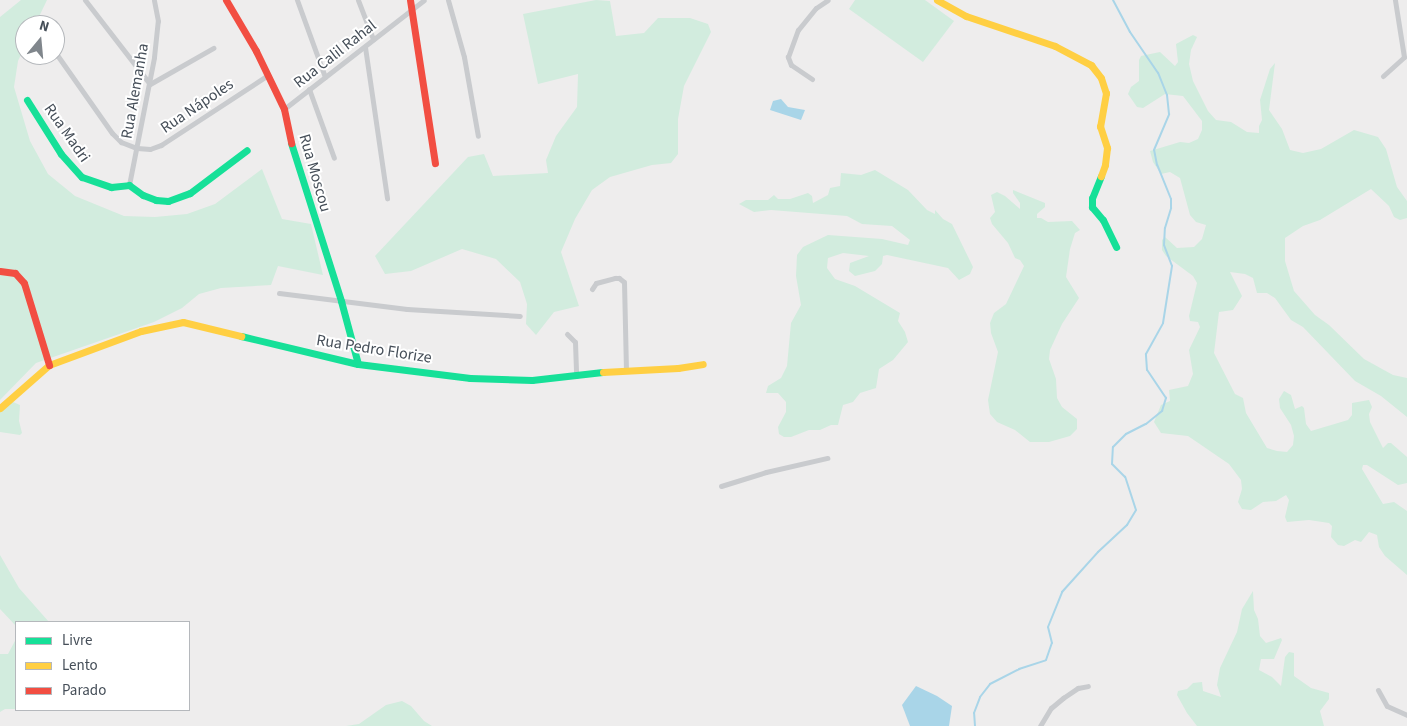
<!DOCTYPE html>
<html>
<head>
<meta charset="utf-8">
<style>
  body { margin:0 }
  #map { position:relative; width:1407px; height:726px; overflow:hidden; background:#eeeded; font-family:"Source Sans 3",sans-serif }
  div>[style] { position:absolute }
  [style*='--x'] { left:calc(var(--x)*1px); top:calc(var(--y)*1px); width:calc(var(--w)*1px); rotate:calc(var(--a)*1deg) }
  .green>* { inset:0; background:#d2ecde }
  .water>* { inset:0; background:#a9d5e8 }
  .stream>* { height:2px; margin:-1px; padding:0 1px; transform-origin:1px; border-radius:1px; background:#a9d5e8 }
  .street>* { height:5px; margin:-2.5px; padding:0 2.5px; transform-origin:2.5px; border-radius:2.5px; background:#c9cbce }
  .fast>* { height:7px; margin:-3.5px; padding:0 3.5px; transform-origin:3.5px; border-radius:3.5px; background:#16e098 }
  .slow>* { height:7px; margin:-3.5px; padding:0 3.5px; transform-origin:3.5px; border-radius:3.5px; background:#ffcf43 }
  .jam>* { height:7px; margin:-3.5px; padding:0 3.5px; transform-origin:3.5px; border-radius:3.5px; background:#f24e42 }
  span { translate:-50% -50%; white-space:nowrap; text-align:center; line-height:1.15; -webkit-text-stroke:4px #fff; paint-order:stroke }
  .street-label { font-size:16px; color:#454e58 }
  .legend { position:absolute; left:15px; top:621px; width:175px; height:90px; box-sizing:border-box; background:#fff; border:1px solid #b5b8bc; margin:0; padding:6px 9px; list-style:none; font-size:15px; color:#454e58 }
  .legend li { display:flex; align-items:center; gap:10px; height:25px }
  .legend b { width:25px; border:1px solid #b5b8bc }
  .north { position:absolute; left:15px; top:15px; width:50px; height:50px; box-sizing:border-box; background:#fff; border:1px solid #b5b8bc; border-radius:50%; rotate:17deg; font-size:14px; font-weight:700; line-height:20px; text-align:center; color:#454e58 }
  .north::after { content:''; display:block; margin:auto; width:18px; height:22px; background:#80868c; clip-path:polygon(50% 0,100% 100%,50% 72%,0 100%) }
</style>
</head>
<body>
<div id="map">
  <div class="green">
    <i style="clip-path:polygon(21px 0,47px 0,35px 25px,25px 25px,25px 46px,18px 61px,14px 87px,30px 141px,48px 174px,75px 196px,124px 216px,155px 217px,187px 214px,215px 204px,262px 169px,282px 219px,311px 224px,323px 275px,278px 266px,271px 285px,221px 288px,199px 294px,182px 308px,154px 322px,36px 363px,0 400px,0 17px)"></i>
    <i style="clip-path:polygon(596px 0,610px 1px,616px 36px,644px 33px,658px 18px,690px 18px,708px 24px,711px 32px,684px 86px,678px 119px,678px 154px,671px 163px,652px 165px,610px 177px,592px 190px,575px 219px,561px 252px,579px 306px,554px 312px,536px 335px,526px 324px,527px 304px,520px 282px,496px 259px,462px 249px,411px 271px,385px 274px,375px 256px,468px 157px,484px 154px,493px 176px,548px 173px,546px 160px,556px 136px,577px 107px,578px 74px,538px 84px,523px 14px)"></i>
    <i style="clip-path:polygon(855px 0,925px 0,954px 21px,923px 62px,849px 9px)"></i>
    <i style="clip-path:polygon(1193px 35px,1197px 37px,1191px 50px,1189px 64px,1193px 81px,1208px 111px,1216px 120px,1231px 122px,1247px 132px,1259px 133px,1259px 126px,1262px 120px,1260px 100px,1270px 69px,1275px 63px,1269px 110px,1282px 129px,1290px 150px,1303px 153px,1321px 149px,1354px 130px,1378px 137px,1386px 149px,1397px 187px,1407px 201px,1407px 218px,1400px 220px,1394px 217px,1389px 206px,1371px 189px,1320px 220px,1303px 226px,1285px 238px,1285px 261px,1294px 291px,1315px 315px,1329px 325px,1364px 359px,1393px 375px,1407px 378px,1407px 417px,1381px 396px,1355px 381px,1303px 327px,1291px 320px,1275px 298px,1267px 293px,1257px 293px,1253px 278px,1245px 274px,1230px 272px,1242px 296px,1233px 310px,1219px 312px,1214px 353px,1235px 394px,1243px 398px,1246px 413px,1267px 448px,1277px 451px,1287px 452px,1293px 445px,1294px 436px,1291px 425px,1280px 408px,1279px 399px,1284px 391px,1291px 395px,1295px 409px,1302px 406px,1304px 408px,1306px 424px,1311px 431px,1348px 420px,1352px 415px,1352px 403px,1369px 400px,1372px 407px,1369px 414px,1370px 422px,1383px 448px,1388px 443px,1391px 443px,1407px 457px,1407px 483px,1398px 485px,1367px 465px,1363px 465px,1362px 469px,1383px 504px,1394px 502px,1407px 511px,1407px 575px,1385px 556px,1379px 547px,1377px 535px,1369px 532px,1361px 542px,1355px 540px,1344px 546px,1338px 545px,1331px 537px,1332px 526px,1329px 523px,1309px 520px,1287px 522px,1285px 517px,1289px 500px,1286px 495px,1276px 501px,1263px 502px,1251px 510px,1242px 509px,1238px 502px,1242px 489px,1241px 480px,1229px 464px,1188px 436px,1161px 433px,1154px 422px,1161px 405px,1170px 401px,1169px 390px,1188px 386px,1193px 374px,1189px 350px,1200px 327px,1198px 322px,1190px 321px,1189px 316px,1197px 283px,1193px 276px,1166px 256px,1162px 250px,1162px 240px,1165px 237px,1177px 248px,1194px 247px,1202px 239px,1206px 225px,1196px 222px,1190px 215px,1180px 178px,1170px 172px,1161px 174px,1153px 162px,1150px 151px,1180px 142px,1189px 143px,1198px 139px,1202px 130px,1202px 121px,1183px 96px,1165px 94px,1143px 108px,1137px 107px,1128px 94px,1131px 87px,1139px 81px,1139px 60px,1141px 56px,1160px 52px,1175px 66px,1178px 62px,1176px 44px)"></i>
    <i style="clip-path:polygon(875px 170px,908px 190px,927px 210px,935px 214px,935px 210px,943px 219px,952px 224px,973px 267px,970px 274px,959px 280px,948px 268px,887px 255px,883px 256px,882px 264px,875px 271px,855px 276px,849px 271px,850px 263px,869px 256px,843px 253px,828px 258px,827px 268px,835px 279px,855px 286px,900px 313px,898px 321px,905px 332px,908px 342px,893px 360px,879px 369px,876px 388px,860px 393px,853px 402px,843px 405px,838px 425px,831px 425px,820px 430px,809px 430px,791px 437px,784px 437px,779px 434px,778px 427px,786px 412px,786px 402px,778px 393px,766px 393px,768px 386px,781px 378px,787px 366px,791px 323px,801px 305px,796px 276px,797px 255px,803px 247px,828px 235px,882px 239px,908px 245px,910px 240px,892px 226px,862px 224px,847px 216px,771px 210px,754px 212px,739px 204px,746px 200px,768px 200px,774px 195px,778px 199px,790px 199px,808px 193px,812px 196px,813px 203px,828px 195px,830px 188px,840px 186px,841px 173px,861px 175px)"></i>
    <i style="clip-path:polygon(1013px 190px,1045px 203px,1045px 207px,1037px 214px,1037px 218px,1041px 218px,1048px 222px,1072px 221px,1080px 230px,1075px 233px,1070px 249px,1066px 277px,1079px 298px,1062px 324px,1050px 350px,1049px 359px,1056px 379px,1057px 398px,1062px 407px,1077px 419px,1077px 429px,1070px 436px,1049px 442px,1030px 442px,1015px 430px,997px 422px,990px 414px,988px 400px,998px 352px,991px 333px,990px 323px,994px 313px,1006px 304px,1024px 266px,1020px 260px,1015px 258px,1008px 243px,992px 224px,990px 218px,995px 212px,991px 195px,997px 192px,1005px 196px,1020px 209px,1020px 203px,1013px 193px)"></i>
    <i style="clip-path:polygon(13px 402px,20px 405px,19px 421px,22px 433px,20px 435px,0 432px,0 409px)"></i>
    <i style="clip-path:polygon(0 555px,19px 588px,49px 622px,16px 622px,16px 626px,0 609px)"></i>
    <i style="clip-path:polygon(1253px 591px,1254px 610px,1258px 619px,1260px 636px,1266px 643px,1281px 638px,1282px 640px,1274px 659px,1261px 659px,1259px 670px,1272px 677px,1281px 686px,1285px 657px,1289px 652px,1294px 653px,1294px 676px,1311px 688px,1329px 693px,1329px 699px,1320px 711px,1324px 726px,1197px 726px,1187px 713px,1177px 695px,1178px 691px,1187px 689px,1193px 683px,1202px 682px,1203px 691px,1221px 697px,1217px 685px,1220px 668px,1237px 632px,1242px 609px)"></i>
    <i style="clip-path:polygon(16px 639px,16px 709px,5px 709px,0 712px,0 654px,8px 654px)"></i>
    <i style="clip-path:polygon(402px 701px,411px 706px,424px 721px,432px 726px,346px 726px,359px 724px,386px 705px)"></i>
  </div>
  <div class="water">
    <i style="clip-path:polygon(781px 99px,788px 107px,805px 110px,801px 120px,770px 110px,773px 101px)"></i>
    <i style="clip-path:polygon(916px 686px,937px 696px,952px 706px,949px 726px,910px 726px,902px 705px)"></i>
  </div>
  <div class="stream">
    <i style="--x:975;--y:726;--w:13;--a:-94"></i>
    <i style="--x:974;--y:713;--w:17;--a:-69"></i>
    <i style="--x:980;--y:697;--w:16;--a:-52"></i>
    <i style="--x:990;--y:684;--w:33;--a:-27"></i>
    <i style="--x:1019;--y:669;--w:28;--a:-18"></i>
    <i style="--x:1046;--y:660;--w:18;--a:-71"></i>
    <i style="--x:1052;--y:643;--w:16;--a:-104"></i>
    <i style="--x:1048;--y:627;--w:38;--a:-68"></i>
    <i style="--x:1062;--y:592;--w:54;--a:-48"></i>
    <i style="--x:1098;--y:552;--w:40;--a:-43"></i>
    <i style="--x:1127;--y:525;--w:17;--a:-59"></i>
    <i style="--x:1136;--y:510;--w:35;--a:-108"></i>
    <i style="--x:1125;--y:477;--w:18;--a:-135"></i>
    <i style="--x:1112;--y:464;--w:17;--a:-87"></i>
    <i style="--x:1113;--y:447;--w:18;--a:-45"></i>
    <i style="--x:1126;--y:434;--w:22;--a:-27"></i>
    <i style="--x:1146;--y:424;--w:21;--a:-39"></i>
    <i style="--x:1162;--y:411;--w:14;--a:-73"></i>
    <i style="--x:1166;--y:398;--w:34;--a:-124"></i>
    <i style="--x:1147;--y:370;--w:16;--a:-94"></i>
    <i style="--x:1146;--y:354;--w:35;--a:-61"></i>
    <i style="--x:1163;--y:323;--w:58;--a:-81"></i>
    <i style="--x:1172;--y:266;--w:22;--a:-111"></i>
    <i style="--x:1164;--y:245;--w:17;--a:-87"></i>
    <i style="--x:1165;--y:228;--w:21;--a:-73"></i>
    <i style="--x:1171;--y:208;--w:9;--a:-90"></i>
    <i style="--x:1171;--y:199;--w:37;--a:-112"></i>
    <i style="--x:1157;--y:165;--w:15;--a:-101"></i>
    <i style="--x:1154;--y:150;--w:39;--a:-67"></i>
    <i style="--x:1169;--y:114;--w:19;--a:-96"></i>
    <i style="--x:1167;--y:95;--w:24;--a:-112"></i>
    <i style="--x:1158;--y:73;--w:50;--a:-124.3"></i>
    <i style="--x:1130;--y:32;--w:36;--a:-118"></i>
  </div>
  <div class="street">
    <i style="--x:85;--y:0;--w:106;--a:52.3"></i>
    <i style="--x:150;--y:84;--w:73;--a:-29.7"></i>
    <i style="--x:297;--y:0;--w:82;--a:70"></i>
    <i style="--x:358;--y:0;--w:42;--a:69"></i>
    <i style="--x:448;--y:0;--w:59;--a:74.3"></i>
    <i style="--x:464;--y:57;--w:80;--a:80"></i>
    <i style="--x:365;--y:47;--w:153;--a:81.7"></i>
    <i style="--x:55;--y:52;--w:99;--a:54.9"></i>
    <i style="--x:112;--y:133;--w:13;--a:45"></i>
    <i style="--x:121;--y:142;--w:17;--a:21"></i>
    <i style="--x:137;--y:148;--w:13;--a:4"></i>
    <i style="--x:150;--y:149;--w:12;--a:-20"></i>
    <i style="--x:161;--y:145;--w:128;--a:-33.2"></i>
    <i style="--x:1383;--y:76;--w:28;--a:-42"></i>
    <i style="--x:1404;--y:57;--w:58;--a:-99"></i>
    <i style="--x:812;--y:79;--w:25;--a:-146"></i>
    <i style="--x:791;--y:65;--w:9;--a:-111"></i>
    <i style="--x:788;--y:57;--w:29;--a:-70"></i>
    <i style="--x:798;--y:30;--w:28;--a:-51"></i>
    <i style="--x:816;--y:8;--w:14;--a:-34"></i>
    <i style="--x:309;--y:89;--w:73;--a:70.1"></i>
    <i style="--x:284;--y:109;--w:177;--a:-37.9"></i>
    <i style="--x:129;--y:185;--w:130;--a:-78.9"></i>
    <i style="--x:154;--y:57;--w:36;--a:-84"></i>
    <i style="--x:158;--y:21;--w:21;--a:-101"></i>
    <i style="--x:592;--y:289;--w:7;--a:-56"></i>
    <i style="--x:596;--y:283;--w:20;--a:-15"></i>
    <i style="--x:615;--y:278;--w:4;--a:0"></i>
    <i style="--x:619;--y:278;--w:6;--a:39"></i>
    <i style="--x:624;--y:282;--w:88;--a:88.7"></i>
    <i style="--x:279;--y:293;--w:129;--a:7.1"></i>
    <i style="--x:407;--y:309;--w:113;--a:3.5"></i>
    <i style="--x:567;--y:334;--w:11;--a:45"></i>
    <i style="--x:575;--y:342;--w:34;--a:88"></i>
    <i style="--x:721;--y:486;--w:47;--a:-17.3"></i>
    <i style="--x:766;--y:472;--w:63;--a:-12.9"></i>
    <i style="--x:1378;--y:690;--w:18;--a:61"></i>
    <i style="--x:1387;--y:706;--w:22;--a:24"></i>
    <i style="--x:1040;--y:726;--w:21;--a:-59"></i>
    <i style="--x:1051;--y:708;--w:16;--a:-40"></i>
    <i style="--x:1063;--y:698;--w:18;--a:-34"></i>
    <i style="--x:1078;--y:688;--w:10;--a:-11"></i>
  </div>
  <div class="fast">
    <i style="--x:27;--y:100;--w:64;--a:57.8"></i>
    <i style="--x:61;--y:154;--w:31;--a:48"></i>
    <i style="--x:82;--y:177;--w:31;--a:19"></i>
    <i style="--x:111;--y:187;--w:18;--a:-6"></i>
    <i style="--x:129;--y:185;--w:17;--a:36"></i>
    <i style="--x:143;--y:195;--w:14;--a:21"></i>
    <i style="--x:156;--y:200;--w:12;--a:5"></i>
    <i style="--x:168;--y:201;--w:23;--a:-20"></i>
    <i style="--x:190;--y:193;--w:71;--a:-37"></i>
    <i style="--x:291;--y:143;--w:166;--a:72.4"></i>
    <i style="--x:341;--y:301;--w:65;--a:74.9"></i>
    <i style="--x:1101;--y:176;--w:24;--a:112"></i>
    <i style="--x:1092;--y:198;--w:9;--a:90"></i>
    <i style="--x:1092;--y:207;--w:17;--a:50"></i>
    <i style="--x:1103;--y:220;--w:30;--a:64"></i>
    <i style="--x:241;--y:336;--w:120;--a:13.5"></i>
    <i style="--x:358;--y:364;--w:113;--a:7.1"></i>
    <i style="--x:470;--y:378;--w:62;--a:1.8"></i>
    <i style="--x:532;--y:380;--w:71;--a:-6.4"></i>
  </div>
  <div class="slow">
    <i style="--x:937;--y:0;--w:33;--a:29"></i>
    <i style="--x:966;--y:16;--w:94;--a:18.6"></i>
    <i style="--x:1055;--y:46;--w:41;--a:27.8"></i>
    <i style="--x:1091;--y:65;--w:16;--a:52"></i>
    <i style="--x:1101;--y:78;--w:16;--a:72"></i>
    <i style="--x:1106;--y:93;--w:34;--a:100"></i>
    <i style="--x:1100;--y:126;--w:23;--a:72"></i>
    <i style="--x:1107;--y:148;--w:17;--a:97"></i>
    <i style="--x:1105;--y:165;--w:12;--a:110"></i>
    <i style="--x:603;--y:372;--w:75;--a:-3.1"></i>
    <i style="--x:678;--y:368;--w:25;--a:-9"></i>
    <i style="--x:0;--y:408;--w:65;--a:-41.3"></i>
    <i style="--x:49;--y:365;--w:98;--a:-20.3"></i>
    <i style="--x:141;--y:331;--w:43;--a:-12.1"></i>
    <i style="--x:183;--y:322;--w:60;--a:13.6"></i>
  </div>
  <div class="jam">
    <i style="--x:226;--y:0;--w:59;--a:59.5"></i>
    <i style="--x:256;--y:51;--w:64;--a:64.2"></i>
    <i style="--x:284;--y:109;--w:35;--a:78"></i>
    <i style="--x:410;--y:0;--w:165;--a:81.3"></i>
    <i style="--x:0;--y:271;--w:15;--a:8"></i>
    <i style="--x:15;--y:273;--w:13;--a:48"></i>
    <i style="--x:24;--y:283;--w:86;--a:73"></i>
  </div>
  <div class="street-label">
    <span style="left:335px;top:54px;rotate:-38deg">Rua Calil Rahal</span>
    <span style="left:135px;top:91px;rotate:-80deg">Rua Alemanha</span>
    <span style="left:197px;top:106px;rotate:-34deg">Rua Nápoles</span>
    <span style="left:67px;top:133px;rotate:55deg">Rua Madri</span>
    <span style="left:315px;top:173px;rotate:74deg">Rua Moscou</span>
    <span style="left:374px;top:349px;rotate:9deg">Rua Pedro Florize</span>
  </div>
  <ul class="legend">
  <li><b style="height:6px;background:#16e098"></b>Livre</li>
  <li><b style="height:6px;background:#ffcf43"></b>Lento</li>
  <li><b style="height:6px;background:#f24e42"></b>Parado</li>
  </ul>
  <div class="north">N</div>
</div>
</body>
</html>
